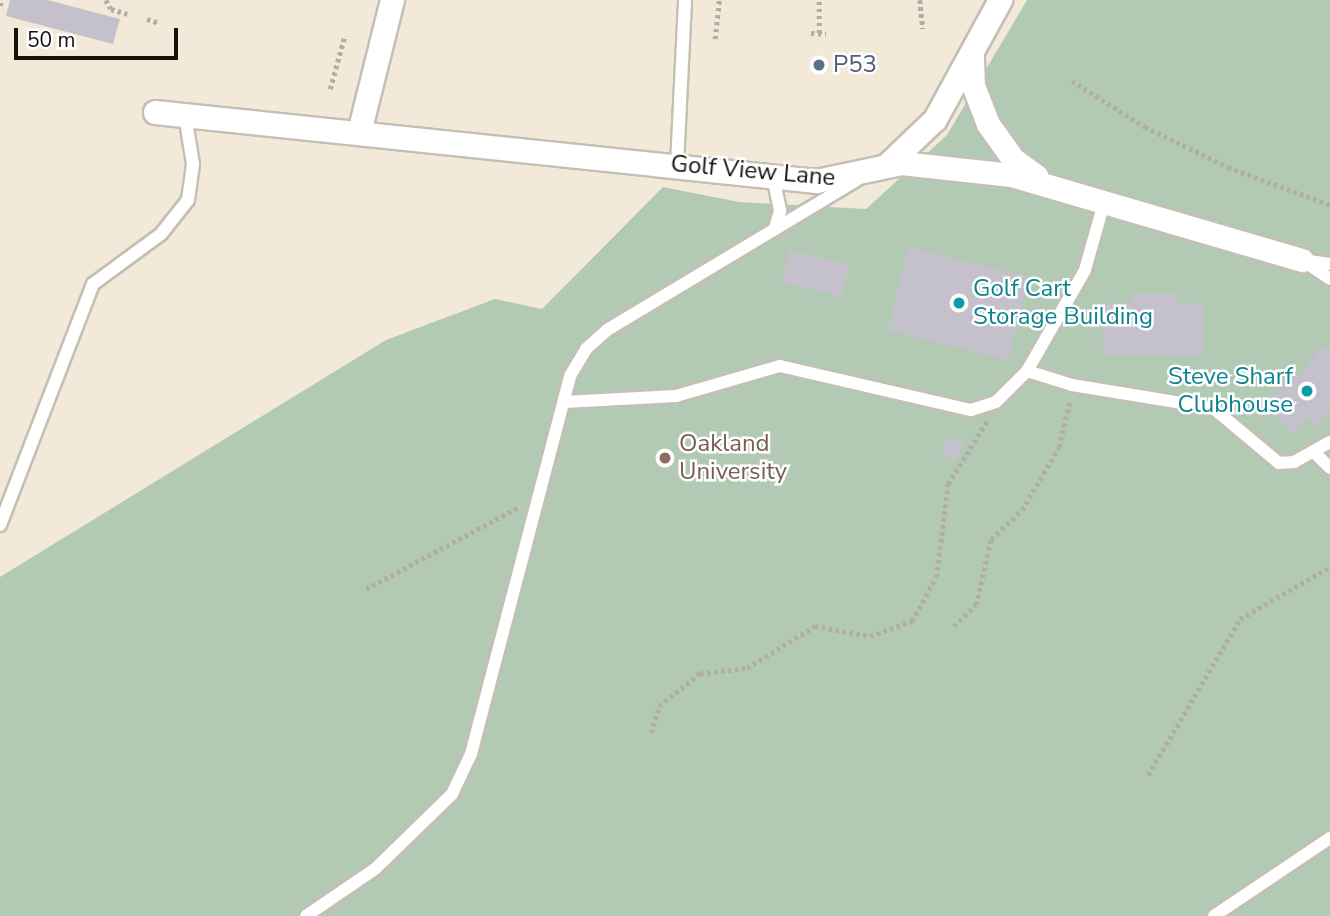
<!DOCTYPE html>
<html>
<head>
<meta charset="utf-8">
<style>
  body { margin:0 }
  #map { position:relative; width:1330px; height:916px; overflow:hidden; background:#f8f3e9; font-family:"Nunito Sans",sans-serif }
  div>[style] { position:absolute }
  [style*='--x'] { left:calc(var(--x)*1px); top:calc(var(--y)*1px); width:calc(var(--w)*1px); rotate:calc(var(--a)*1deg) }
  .built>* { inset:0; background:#f2e9d8; transform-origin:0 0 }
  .green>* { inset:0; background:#b2cab4 }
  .building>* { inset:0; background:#c5c1cc; transform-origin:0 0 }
  .path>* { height:4.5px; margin-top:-2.25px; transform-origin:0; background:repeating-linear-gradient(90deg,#b1ada5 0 3.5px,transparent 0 7px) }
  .roads { filter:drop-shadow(2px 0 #c4bfb5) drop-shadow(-2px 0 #c4bfb5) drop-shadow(0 2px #c4bfb5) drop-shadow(0 -2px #c4bfb5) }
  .lane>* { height:12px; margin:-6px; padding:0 6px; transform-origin:6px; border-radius:6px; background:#fff }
  .street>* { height:23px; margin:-11.5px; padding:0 11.5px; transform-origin:11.5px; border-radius:11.5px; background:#fff }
  .dots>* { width:19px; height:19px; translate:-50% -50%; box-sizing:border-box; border:4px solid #fff; border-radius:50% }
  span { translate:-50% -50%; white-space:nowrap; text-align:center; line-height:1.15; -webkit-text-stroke:5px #fff; paint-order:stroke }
  .service-label { font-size:24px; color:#4e5e75 }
  .left { translate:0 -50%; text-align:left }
  .street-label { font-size:24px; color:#151310 }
  .culture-label { font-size:24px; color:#0d838f }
  .right { translate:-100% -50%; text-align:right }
  .education-label { font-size:24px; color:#785e54 }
  .scale { position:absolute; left:14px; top:28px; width:164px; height:32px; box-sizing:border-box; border:4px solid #151310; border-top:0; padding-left:9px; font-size:21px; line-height:24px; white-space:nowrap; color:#151310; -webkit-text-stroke:5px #fff; paint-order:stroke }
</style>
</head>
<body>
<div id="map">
  <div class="built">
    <i style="left:0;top:0;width:1330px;height:916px"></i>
  </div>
  <div class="green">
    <i style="clip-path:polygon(1027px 0,1330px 0,1330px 916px,0 916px,0 577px,386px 340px,495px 299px,542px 309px,663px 187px,739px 202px,866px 209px,947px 135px)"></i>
  </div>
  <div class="building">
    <i style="clip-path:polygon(10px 0,47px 0,120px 19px,113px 44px,6px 16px)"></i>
    <i style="left:909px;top:247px;width:124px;height:86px;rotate:14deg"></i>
    <i style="left:789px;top:250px;width:62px;height:33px;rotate:14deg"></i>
    <i style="clip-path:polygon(1131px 294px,1176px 294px,1176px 303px,1203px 303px,1203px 356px,1103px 356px,1102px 303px,1131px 303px)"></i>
    <i style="clip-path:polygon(1321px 347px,1330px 349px,1330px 412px,1316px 426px,1307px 418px,1292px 433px,1262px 404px,1278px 388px,1287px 389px,1283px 385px,1296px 372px,1300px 376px)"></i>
    <i style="left:952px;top:435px;width:16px;height:20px;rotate:35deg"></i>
  </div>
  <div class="path">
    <i style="--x:106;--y:0;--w:10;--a:61"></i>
    <i style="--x:111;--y:9;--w:17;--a:17"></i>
    <i style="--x:920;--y:0;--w:29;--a:84"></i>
    <i style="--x:0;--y:6;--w:6;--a:-81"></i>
    <i style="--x:147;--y:19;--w:13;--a:18"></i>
    <i style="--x:811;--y:33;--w:15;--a:4"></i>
    <i style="--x:819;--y:33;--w:33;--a:-90"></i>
    <i style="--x:715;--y:39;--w:39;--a:-84"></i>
    <i style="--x:1072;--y:81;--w:86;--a:32.2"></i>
    <i style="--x:1145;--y:127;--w:92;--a:25.7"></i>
    <i style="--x:1228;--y:167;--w:109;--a:20.4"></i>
    <i style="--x:330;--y:89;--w:53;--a:-74.6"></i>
    <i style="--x:366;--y:589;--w:174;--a:-28.2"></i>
    <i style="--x:954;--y:626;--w:30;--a:-44"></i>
    <i style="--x:976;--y:605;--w:68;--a:-77.2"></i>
    <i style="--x:991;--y:539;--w:42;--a:-43.1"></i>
    <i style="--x:1022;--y:510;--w:73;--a:-59.6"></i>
    <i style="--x:1059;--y:447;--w:48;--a:-76.8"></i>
    <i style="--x:651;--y:733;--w:28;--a:-73"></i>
    <i style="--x:659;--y:706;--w:53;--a:-38.8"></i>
    <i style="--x:700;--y:673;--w:47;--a:-6.1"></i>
    <i style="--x:747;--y:668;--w:80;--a:-31.7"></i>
    <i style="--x:815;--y:626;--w:56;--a:10.3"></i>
    <i style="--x:870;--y:636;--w:45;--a:-19.7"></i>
    <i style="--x:912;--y:621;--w:50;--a:-61.4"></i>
    <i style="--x:936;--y:577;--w:94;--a:-82.6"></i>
    <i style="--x:948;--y:484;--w:74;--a:-58.2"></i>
    <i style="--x:1148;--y:775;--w:181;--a:-59.5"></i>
    <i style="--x:1240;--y:619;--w:104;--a:-30"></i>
  </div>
  <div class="roads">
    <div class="lane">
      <i style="--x:677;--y:165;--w:165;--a:-87.2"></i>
      <i style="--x:773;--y:177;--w:35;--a:78"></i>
      <i style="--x:780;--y:211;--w:19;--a:106"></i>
      <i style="--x:1302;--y:260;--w:34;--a:34"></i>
      <i style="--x:1302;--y:260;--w:28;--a:8"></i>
      <i style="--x:1027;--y:371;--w:116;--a:-60.1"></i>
      <i style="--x:1085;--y:270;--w:74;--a:-74.3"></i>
      <i style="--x:564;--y:402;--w:112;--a:-3.1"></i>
      <i style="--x:676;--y:396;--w:108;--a:-16.1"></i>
      <i style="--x:780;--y:366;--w:196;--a:13"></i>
      <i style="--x:971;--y:410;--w:26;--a:-18"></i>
      <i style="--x:996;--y:402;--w:44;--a:-45"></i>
      <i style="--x:1027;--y:371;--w:47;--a:17.3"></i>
      <i style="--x:1072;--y:385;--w:143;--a:9.3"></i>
      <i style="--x:1213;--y:408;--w:86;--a:39.8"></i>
      <i style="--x:1279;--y:463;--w:15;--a:-4"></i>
      <i style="--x:1294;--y:462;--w:41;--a:-29.1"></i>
      <i style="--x:1315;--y:453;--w:21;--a:45"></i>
      <i style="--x:0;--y:525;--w:258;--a:-68.9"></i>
      <i style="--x:93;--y:284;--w:84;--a:-36.3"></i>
      <i style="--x:161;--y:234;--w:43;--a:-51.5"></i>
      <i style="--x:188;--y:200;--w:36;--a:-82"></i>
      <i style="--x:193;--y:164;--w:50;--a:-99.3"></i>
      <i style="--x:306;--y:916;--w:83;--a:-34.3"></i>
      <i style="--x:375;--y:869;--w:107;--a:-44.2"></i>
      <i style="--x:452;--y:794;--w:44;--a:-64.6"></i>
      <i style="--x:471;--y:754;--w:391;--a:-75.3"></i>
      <i style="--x:570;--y:376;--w:31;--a:-59"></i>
      <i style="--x:586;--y:349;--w:28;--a:-42"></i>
      <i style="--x:607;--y:330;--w:293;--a:-31"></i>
      <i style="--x:1214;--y:916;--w:140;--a:-33.9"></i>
    </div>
    <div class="street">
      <i style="--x:972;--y:58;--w:27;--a:88"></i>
      <i style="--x:973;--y:85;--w:42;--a:69"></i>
      <i style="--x:988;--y:124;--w:43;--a:54.5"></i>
      <i style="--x:1013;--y:159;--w:29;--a:36"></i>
      <i style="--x:155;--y:112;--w:665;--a:5.96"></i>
      <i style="--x:816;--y:181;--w:87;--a:-12"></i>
      <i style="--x:901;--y:163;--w:111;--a:6.2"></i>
      <i style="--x:1011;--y:175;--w:303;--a:16.3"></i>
      <i style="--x:359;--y:132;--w:136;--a:-76"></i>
      <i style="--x:888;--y:164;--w:65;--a:-43.8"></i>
      <i style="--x:935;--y:119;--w:136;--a:-61.4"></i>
    </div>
  </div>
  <div class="dots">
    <i style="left:819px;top:65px;background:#5c6f8a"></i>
    <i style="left:959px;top:303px;background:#0f9aa8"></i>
    <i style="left:1307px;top:391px;background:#0f9aa8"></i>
    <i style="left:665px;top:458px;background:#8d6e63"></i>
  </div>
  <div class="service-label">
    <span class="left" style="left:833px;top:65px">P53</span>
  </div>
  <div class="street-label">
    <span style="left:753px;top:171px;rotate:5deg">Golf View Lane</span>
  </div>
  <div class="culture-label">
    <span class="left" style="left:973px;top:303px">Golf Cart<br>Storage Building</span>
    <span class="right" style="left:1293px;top:391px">Steve Sharf<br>Clubhouse</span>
  </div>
  <div class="education-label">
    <span class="left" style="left:679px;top:458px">Oakland<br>University</span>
  </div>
  <div class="scale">50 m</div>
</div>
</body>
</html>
